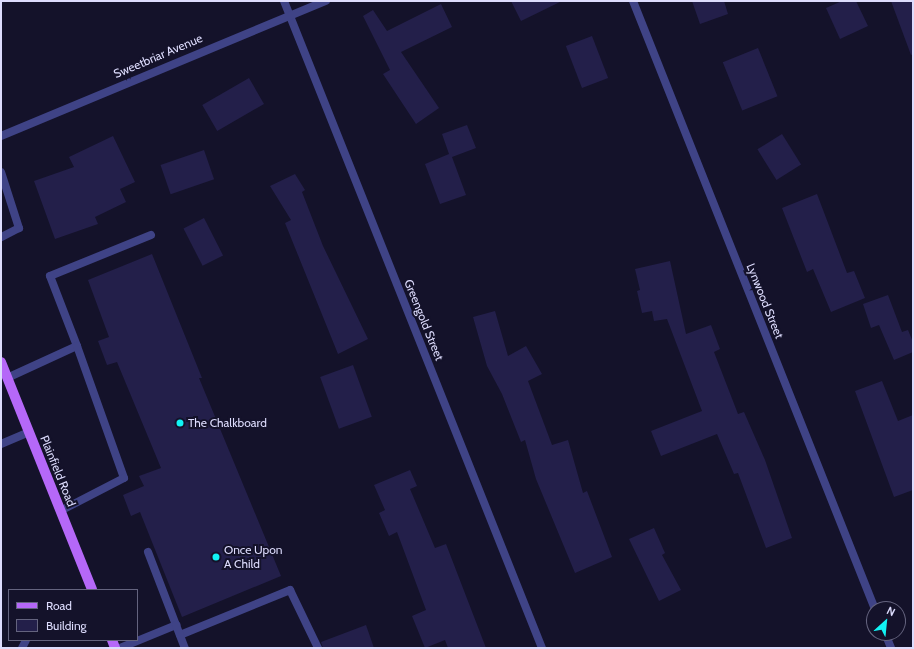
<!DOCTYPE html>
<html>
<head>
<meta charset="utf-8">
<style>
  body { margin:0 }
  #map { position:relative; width:914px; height:649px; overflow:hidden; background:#14122a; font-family:Cabin,sans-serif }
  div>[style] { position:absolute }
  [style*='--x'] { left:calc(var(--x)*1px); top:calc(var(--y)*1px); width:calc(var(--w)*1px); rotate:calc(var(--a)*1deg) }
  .building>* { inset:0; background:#231f4a; transform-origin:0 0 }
  .service>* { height:8px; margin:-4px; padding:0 4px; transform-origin:4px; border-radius:4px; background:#3f4386 }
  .minor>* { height:8px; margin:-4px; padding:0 4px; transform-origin:4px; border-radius:4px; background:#3f4386 }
  .primary>* { height:10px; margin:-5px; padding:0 5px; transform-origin:5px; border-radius:5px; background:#b568f8 }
  .dots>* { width:11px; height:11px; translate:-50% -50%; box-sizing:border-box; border:2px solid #14122a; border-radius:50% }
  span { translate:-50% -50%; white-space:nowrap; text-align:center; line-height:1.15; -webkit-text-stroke:4px #14122a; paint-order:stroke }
  .street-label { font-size:12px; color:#dddcfd }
  .poi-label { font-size:12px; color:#dddcfd }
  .left { translate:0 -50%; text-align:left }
  .frame { position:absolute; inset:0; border:2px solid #dddcfd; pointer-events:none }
  .legend { position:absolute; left:8px; top:589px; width:130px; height:52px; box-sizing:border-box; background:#14122a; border:1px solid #64637e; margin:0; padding:5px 7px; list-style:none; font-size:12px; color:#dddcfd }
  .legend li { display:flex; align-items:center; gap:8px; height:20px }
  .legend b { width:20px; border:1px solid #64637e }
  .north { position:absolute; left:866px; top:601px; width:40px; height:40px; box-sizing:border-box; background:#14122a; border:1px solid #64637e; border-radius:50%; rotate:27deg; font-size:11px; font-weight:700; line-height:16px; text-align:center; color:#dddcfd }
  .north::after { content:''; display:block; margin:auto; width:14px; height:18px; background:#11f3f4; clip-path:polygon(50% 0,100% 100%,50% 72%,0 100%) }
</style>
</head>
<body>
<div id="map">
  <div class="building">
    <i style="clip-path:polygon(511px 1px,562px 1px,521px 21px)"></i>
    <i style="clip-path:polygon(692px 1px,724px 1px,728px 14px,700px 24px)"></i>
    <i style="clip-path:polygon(842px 1px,856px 1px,868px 26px,840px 39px,826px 8px)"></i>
    <i style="clip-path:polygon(891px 1px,913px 1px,913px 54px,911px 55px)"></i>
    <i style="clip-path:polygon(441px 4px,452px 27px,401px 52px,439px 108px,416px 124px,383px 74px,390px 70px,363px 16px,373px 10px,387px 31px)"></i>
    <i style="left:592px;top:36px;width:45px;height:28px;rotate:69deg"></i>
    <i style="left:758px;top:48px;width:52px;height:38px;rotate:68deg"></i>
    <i style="left:249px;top:78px;width:30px;height:54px;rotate:60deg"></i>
    <i style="clip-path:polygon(467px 125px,476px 148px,452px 157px,466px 195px,440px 204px,425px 164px,449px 154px,442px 134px)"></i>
    <i style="left:782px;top:134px;width:36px;height:29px;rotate:58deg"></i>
    <i style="clip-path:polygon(113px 136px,135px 182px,120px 189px,126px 202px,95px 217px,98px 224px,55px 239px,34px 181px,74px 167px,69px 157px)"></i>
    <i style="left:204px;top:150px;width:31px;height:46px;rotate:71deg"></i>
    <i style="clip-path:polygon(295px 174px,305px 190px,302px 192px,323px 246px,368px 339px,338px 354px,285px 223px,291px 220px,270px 186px)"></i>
    <i style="clip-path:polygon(817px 194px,847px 273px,854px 271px,865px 298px,831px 312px,813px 269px,807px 272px,782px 208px)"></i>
    <i style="left:204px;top:218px;width:42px;height:23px;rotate:63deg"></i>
    <i style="clip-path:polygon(152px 254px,202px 378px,199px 378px,281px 576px,182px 617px,140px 512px,131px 516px,123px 495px,144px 486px,139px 476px,161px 468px,117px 362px,107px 365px,98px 341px,109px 337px,88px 280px)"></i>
    <i style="clip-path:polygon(670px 261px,686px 334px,711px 325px,720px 349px,714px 352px,738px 414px,744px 412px,765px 460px,792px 538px,766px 548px,738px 473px,734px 474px,717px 434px,661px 456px,651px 431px,702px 411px,667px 319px,654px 321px,652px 311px,642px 313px,637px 291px,640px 290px,635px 269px)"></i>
    <i style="clip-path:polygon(888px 295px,902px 332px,908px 330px,913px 342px,913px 352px,894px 360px,879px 325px,871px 328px,863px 304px)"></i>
    <i style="clip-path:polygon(495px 311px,508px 356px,526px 346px,542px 374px,528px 381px,552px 445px,568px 440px,583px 493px,587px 491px,612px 557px,575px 573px,536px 479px,525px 440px,521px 442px,502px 394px,487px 366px,473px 317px)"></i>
    <i style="left:353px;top:365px;width:55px;height:35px;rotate:70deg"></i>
    <i style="clip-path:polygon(882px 381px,898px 421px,913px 415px,913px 490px,894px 497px,855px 391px)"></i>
    <i style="clip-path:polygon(410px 470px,417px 486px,410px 489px,435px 548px,446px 544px,486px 648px,448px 648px,445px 640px,425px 648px,412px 616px,426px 610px,397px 532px,389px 536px,379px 513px,385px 510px,374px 485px)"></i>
    <i style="clip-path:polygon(654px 528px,665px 553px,662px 555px,681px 590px,659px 601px,629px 539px)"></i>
    <i style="clip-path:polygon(366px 625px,374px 648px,323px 648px,321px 642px)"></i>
  </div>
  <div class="service">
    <i style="--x:1;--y:172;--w:59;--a:72.2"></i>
    <i style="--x:19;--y:228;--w:20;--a:153"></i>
    <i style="--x:77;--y:346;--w:75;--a:-111.1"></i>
    <i style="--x:50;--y:276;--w:109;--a:-22.1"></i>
    <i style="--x:7;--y:378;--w:77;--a:-24.6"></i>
    <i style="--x:77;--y:346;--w:140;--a:70.4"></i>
    <i style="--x:124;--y:478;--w:72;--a:152.7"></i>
    <i style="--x:1;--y:444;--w:30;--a:-23"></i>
    <i style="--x:148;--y:552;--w:78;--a:69"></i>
    <i style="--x:180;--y:635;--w:119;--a:-22.2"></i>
    <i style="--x:290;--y:590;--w:64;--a:64.2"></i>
    <i style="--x:22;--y:648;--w:9;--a:-63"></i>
    <i style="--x:120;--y:648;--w:61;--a:-22.3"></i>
    <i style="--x:176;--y:625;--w:25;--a:69"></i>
  </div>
  <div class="minor">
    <i style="--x:284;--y:1;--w:697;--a:68.26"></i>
    <i style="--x:633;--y:1;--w:654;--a:68.3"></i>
    <i style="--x:1;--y:136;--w:352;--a:-22.6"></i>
    <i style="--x:885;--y:633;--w:16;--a:68"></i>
  </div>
  <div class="primary">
    <i style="--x:1;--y:362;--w:245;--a:68.2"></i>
    <i style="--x:112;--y:640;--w:9;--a:69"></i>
  </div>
  <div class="dots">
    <i style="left:180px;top:423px;background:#11f3f4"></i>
    <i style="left:216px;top:557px;background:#11f3f4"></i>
  </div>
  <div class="street-label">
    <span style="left:158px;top:56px;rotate:-23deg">Sweetbriar Avenue</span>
    <span style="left:765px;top:301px;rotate:68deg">Lynwood Street</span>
    <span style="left:424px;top:320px;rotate:68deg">Greengold Street</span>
    <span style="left:58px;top:471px;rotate:68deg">Plainfield Road</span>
  </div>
  <div class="poi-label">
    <span class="left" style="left:188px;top:423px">The Chalkboard</span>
    <span class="left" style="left:224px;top:557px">Once Upon<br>A Child</span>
  </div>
  <div class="frame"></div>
  <ul class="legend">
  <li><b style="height:5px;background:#b568f8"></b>Road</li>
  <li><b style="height:11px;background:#231f4a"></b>Building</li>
  </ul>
  <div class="north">N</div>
</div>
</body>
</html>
